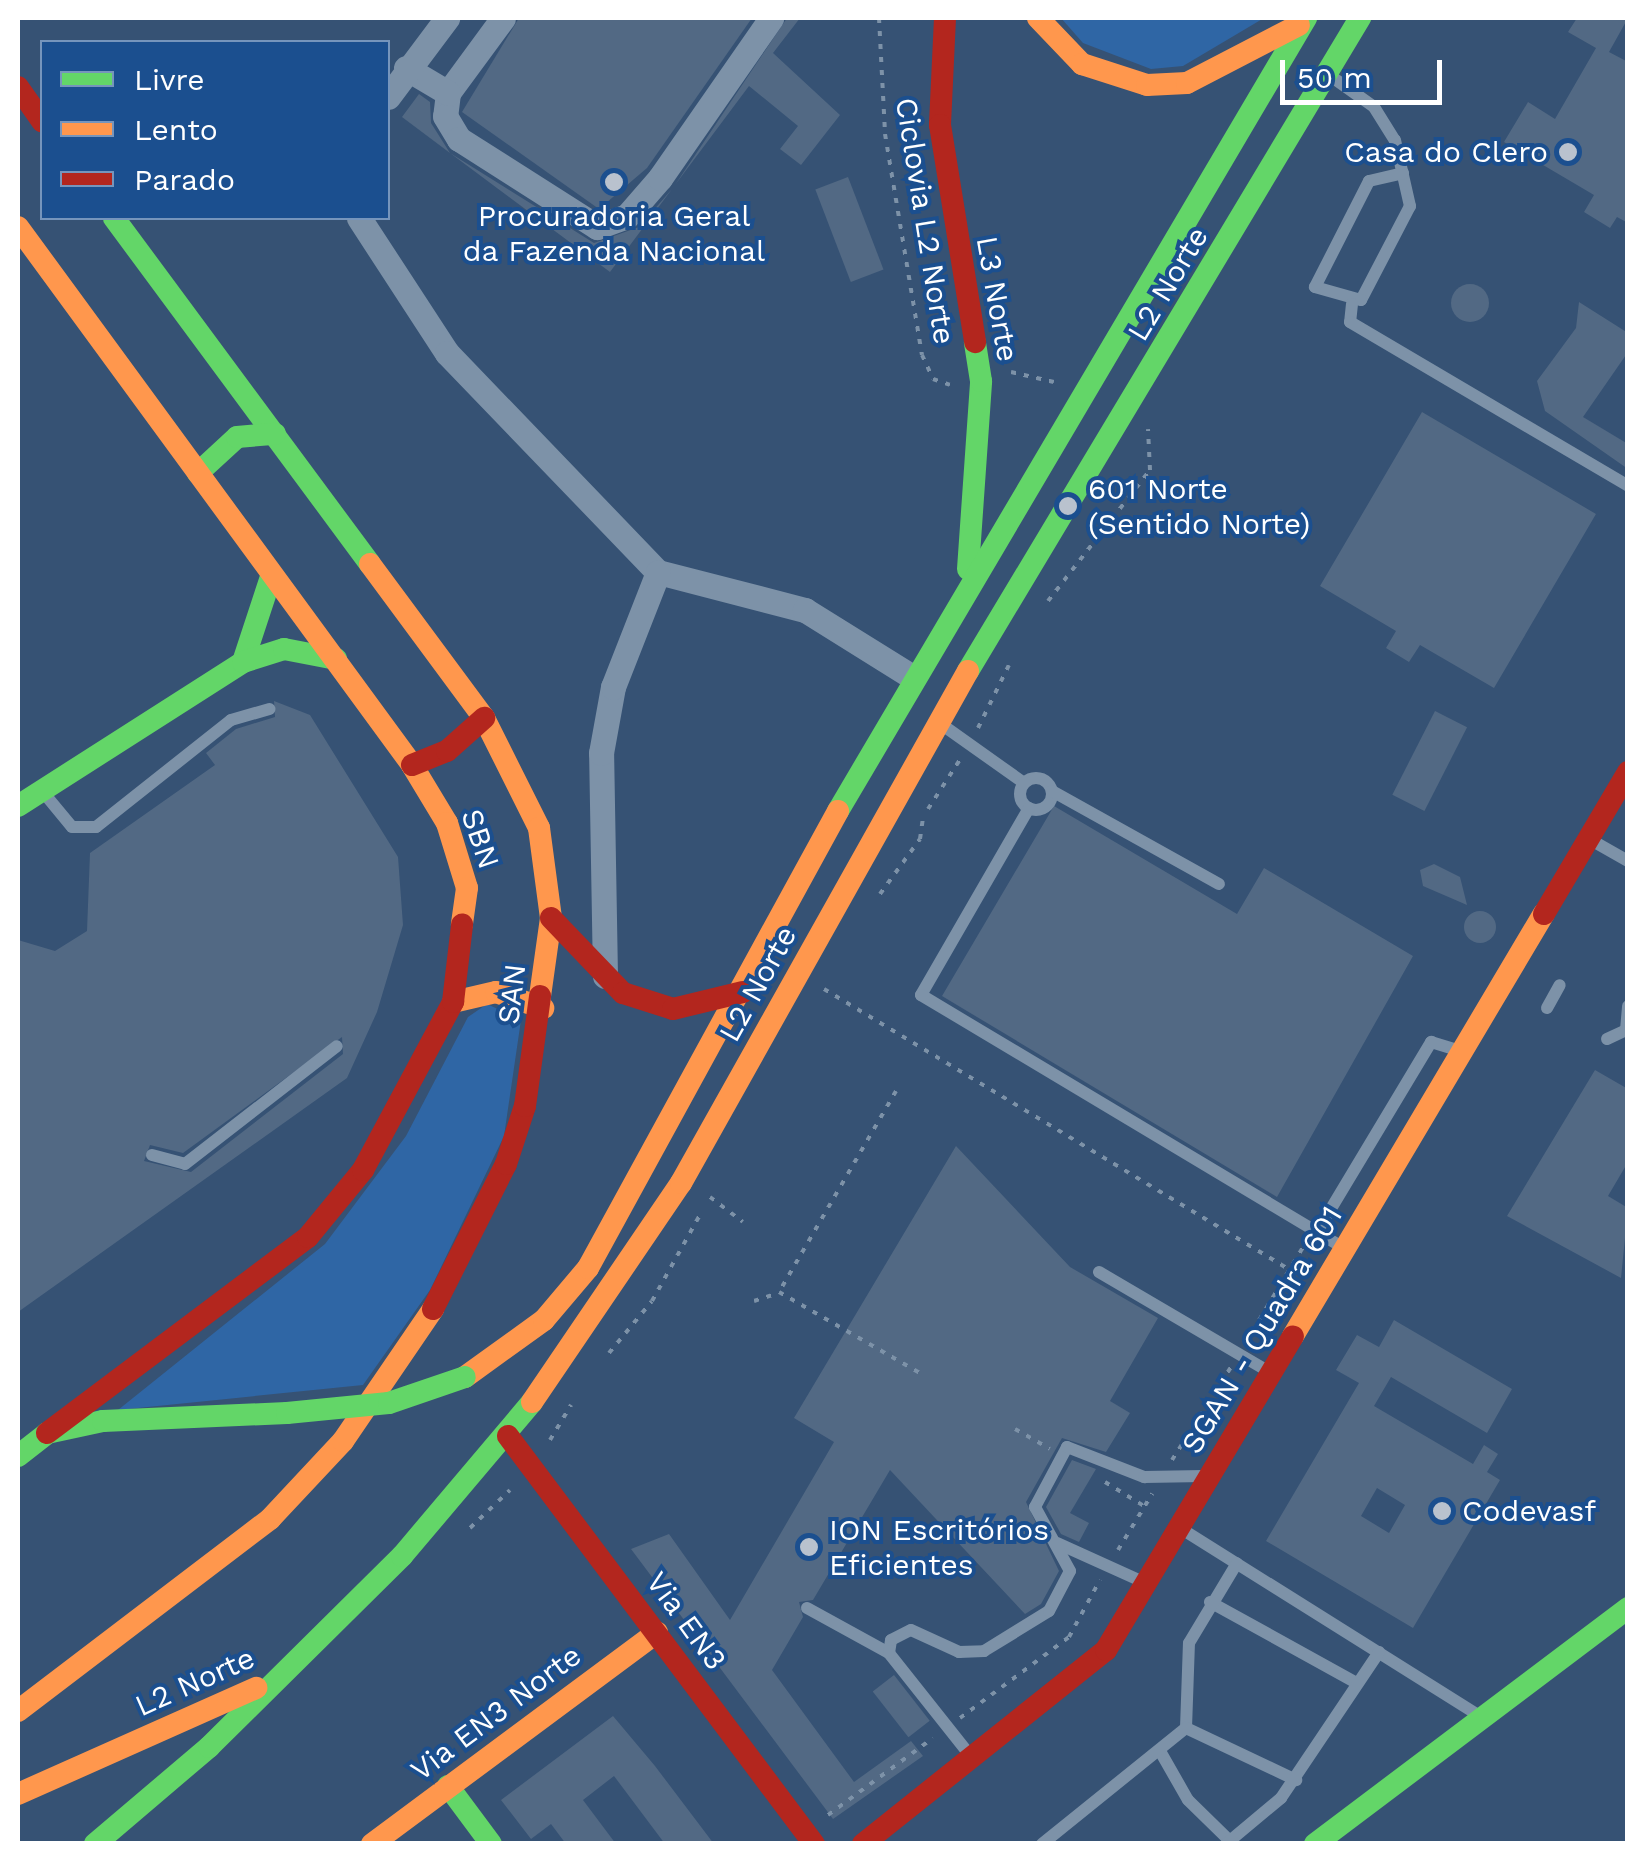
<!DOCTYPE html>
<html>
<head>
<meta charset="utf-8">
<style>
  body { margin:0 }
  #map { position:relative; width:1645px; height:1861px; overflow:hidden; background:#365274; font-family:"Work Sans",sans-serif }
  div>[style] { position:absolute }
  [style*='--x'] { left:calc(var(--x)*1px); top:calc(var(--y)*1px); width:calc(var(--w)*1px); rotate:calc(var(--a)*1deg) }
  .green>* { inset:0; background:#2f66a5 }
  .building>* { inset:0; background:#526984; transform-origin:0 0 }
  .round { border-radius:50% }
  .path>* { height:4px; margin-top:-2px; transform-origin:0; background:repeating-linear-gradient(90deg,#7d92a8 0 5px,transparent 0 13px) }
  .lane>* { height:12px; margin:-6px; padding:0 6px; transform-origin:6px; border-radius:6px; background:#7d92a8 }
  .lane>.ring { margin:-6px; padding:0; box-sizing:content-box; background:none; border:12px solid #7d92a8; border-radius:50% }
  .street>* { height:25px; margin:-12.5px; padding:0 12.5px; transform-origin:12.5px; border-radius:12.5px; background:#7d92a8 }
  .fast>* { height:22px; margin:-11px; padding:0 11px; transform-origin:11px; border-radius:11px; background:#63d668 }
  .slow>* { height:22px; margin:-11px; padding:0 11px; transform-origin:11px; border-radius:11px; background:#ff974d }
  .jam>* { height:22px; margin:-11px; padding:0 11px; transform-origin:11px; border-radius:11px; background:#b3261e }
  .fast-bridge>* { height:22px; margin:-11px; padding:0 11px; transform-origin:11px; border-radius:11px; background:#63d668 }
  .dots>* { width:28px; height:28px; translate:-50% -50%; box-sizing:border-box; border:5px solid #1b4f8f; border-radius:50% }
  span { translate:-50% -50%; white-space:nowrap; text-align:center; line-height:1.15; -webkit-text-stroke:8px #1b4f8f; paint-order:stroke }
  .poi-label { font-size:30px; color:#fff }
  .right { translate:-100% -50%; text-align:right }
  .left { translate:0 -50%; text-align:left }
  .street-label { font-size:30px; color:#fff }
  .frame { position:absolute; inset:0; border:20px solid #fff; pointer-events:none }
  .legend { position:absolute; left:40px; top:40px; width:350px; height:180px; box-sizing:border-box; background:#1b4f8f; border:2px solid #7695bc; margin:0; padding:12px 18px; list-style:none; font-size:30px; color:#fff }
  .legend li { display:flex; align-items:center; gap:20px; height:50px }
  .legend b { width:50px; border:2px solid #7695bc }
  .scale { position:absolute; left:1280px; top:60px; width:162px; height:45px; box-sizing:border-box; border:5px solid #fff; border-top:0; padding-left:12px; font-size:30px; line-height:35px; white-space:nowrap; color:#fff; -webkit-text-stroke:8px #1b4f8f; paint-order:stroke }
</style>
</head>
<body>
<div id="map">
  <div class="green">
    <i style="clip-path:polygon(1061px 18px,1264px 18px,1183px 66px,1151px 69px,1083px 43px)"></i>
    <i style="clip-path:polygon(487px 1004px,521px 1020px,504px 1136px,430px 1290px,363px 1385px,118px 1410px,325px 1244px,406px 1136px,468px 1017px)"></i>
  </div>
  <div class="building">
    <i style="clip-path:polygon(519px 18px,752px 18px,647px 168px,599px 209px,462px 112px)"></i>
    <i style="clip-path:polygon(787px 18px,800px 18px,773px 53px,840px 115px,801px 165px,780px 149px,798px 126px,749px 86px,675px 185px)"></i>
    <i style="clip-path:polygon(1577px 18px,1628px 18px,1609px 52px,1628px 62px,1628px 223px,1617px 217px,1610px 228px,1584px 212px,1594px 195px,1504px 142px,1528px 102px,1555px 119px,1596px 48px,1568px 32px)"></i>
    <i style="clip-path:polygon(419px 94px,430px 102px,431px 123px,450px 153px,402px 117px)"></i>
    <i style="clip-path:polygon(450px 153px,594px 243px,639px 227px,672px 189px,610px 272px)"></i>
    <i style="left:848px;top:177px;width:99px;height:35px;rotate:69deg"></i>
    <i class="round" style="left:1451px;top:284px;width:38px;height:38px"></i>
    <i style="clip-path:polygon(1579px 302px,1628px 333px,1628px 352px,1583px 417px,1628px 444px,1628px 469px,1545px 411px,1537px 381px,1576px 328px)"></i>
    <i style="clip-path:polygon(1422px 412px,1596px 514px,1494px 688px,1420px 645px,1409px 662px,1386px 648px,1396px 631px,1320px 586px)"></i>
    <i style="clip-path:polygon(evenodd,274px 701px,310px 715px,398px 857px,403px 925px,377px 1012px,347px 1078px,18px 1312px,18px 940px,55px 951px,87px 931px,90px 853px,215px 765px,206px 753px,236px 729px,275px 717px,274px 701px,342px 1037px,343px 1054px,191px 1172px,144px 1161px,150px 1145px,183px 1153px,342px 1037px)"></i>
    <i style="left:1435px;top:711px;width:36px;height:94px;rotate:27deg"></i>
    <i style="clip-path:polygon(1054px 806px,1237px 914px,1264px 868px,1413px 956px,1277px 1197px,942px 996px)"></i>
    <i style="clip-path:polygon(1434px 864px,1460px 877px,1467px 905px,1423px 886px,1420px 870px)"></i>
    <i class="round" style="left:1464px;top:911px;width:32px;height:32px"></i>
    <i style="clip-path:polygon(1595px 1070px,1628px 1089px,1628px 1162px,1608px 1196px,1628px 1208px,1621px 1278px,1507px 1216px)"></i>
    <i style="clip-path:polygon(956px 1146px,1070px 1267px,1158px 1318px,1110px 1401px,1130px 1413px,1106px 1452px,1062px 1438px,1026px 1502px,1059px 1571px,1041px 1604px,1025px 1614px,890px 1470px,813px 1600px,799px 1602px,803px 1617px,772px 1670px,854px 1782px,911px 1741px,923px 1756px,833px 1819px,631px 1549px,669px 1534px,730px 1620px,834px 1442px,794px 1418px)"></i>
    <i style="clip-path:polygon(evenodd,1394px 1320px,1512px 1389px,1487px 1433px,1391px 1377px,1374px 1406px,1473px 1464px,1484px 1445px,1498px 1454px,1487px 1472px,1500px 1480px,1413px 1628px,1266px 1541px,1359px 1383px,1336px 1370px,1357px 1335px,1379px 1347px,1394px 1320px,1377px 1488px,1405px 1505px,1389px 1533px,1361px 1516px,1377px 1488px)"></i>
    <i style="clip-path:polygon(1072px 1460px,1096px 1469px,1070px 1513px,1089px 1523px,1079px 1542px,1061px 1534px,1046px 1507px)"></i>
    <i style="left:894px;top:1675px;width:58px;height:27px;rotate:52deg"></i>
    <i style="clip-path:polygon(613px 1716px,655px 1766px,714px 1844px,665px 1844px,614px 1776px,583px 1800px,616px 1844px,566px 1844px,551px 1824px,531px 1839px,501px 1800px)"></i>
  </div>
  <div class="path">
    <i style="--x:879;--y:18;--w:116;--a:87"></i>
    <i style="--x:885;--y:134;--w:224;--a:80.5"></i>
    <i style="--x:922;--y:355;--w:26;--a:65"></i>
    <i style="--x:933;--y:379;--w:18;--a:19"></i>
    <i style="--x:1011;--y:372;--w:44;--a:13.1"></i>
    <i style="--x:1048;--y:601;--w:166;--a:-52.1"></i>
    <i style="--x:1150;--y:470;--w:41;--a:-92.8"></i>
    <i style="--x:978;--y:728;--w:70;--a:-63.8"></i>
    <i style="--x:928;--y:809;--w:61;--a:-57.1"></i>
    <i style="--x:880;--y:894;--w:68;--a:-54"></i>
    <i style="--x:920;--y:839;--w:22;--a:-82"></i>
    <i style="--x:824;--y:989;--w:544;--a:31.09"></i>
    <i style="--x:896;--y:1091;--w:233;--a:120.2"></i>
    <i style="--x:779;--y:1292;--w:163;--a:29.9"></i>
    <i style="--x:710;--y:1197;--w:41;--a:37.1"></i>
    <i style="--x:754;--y:1301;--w:25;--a:-18"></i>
    <i style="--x:1246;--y:1342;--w:117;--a:-59"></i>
    <i style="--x:609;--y:1353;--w:67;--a:-50.4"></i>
    <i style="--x:652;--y:1301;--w:103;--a:-60.9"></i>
    <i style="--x:1015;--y:1429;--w:40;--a:29.7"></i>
    <i style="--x:550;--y:1440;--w:41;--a:-59"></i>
    <i style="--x:1172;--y:1460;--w:110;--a:-57.6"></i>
    <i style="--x:1105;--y:1482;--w:46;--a:31.6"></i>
    <i style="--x:470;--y:1528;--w:55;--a:-43.5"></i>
    <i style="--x:1118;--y:1550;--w:66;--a:-58.7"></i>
    <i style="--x:960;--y:1718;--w:136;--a:-36.6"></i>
    <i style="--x:1069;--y:1637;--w:65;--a:-61.5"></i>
    <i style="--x:828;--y:1815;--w:130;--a:-36.3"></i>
  </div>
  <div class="lane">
    <i style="--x:1332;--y:77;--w:52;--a:35.5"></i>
    <i style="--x:1374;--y:107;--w:39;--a:58"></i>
    <i style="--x:1395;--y:140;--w:68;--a:77.2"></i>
    <i style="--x:1410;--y:206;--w:106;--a:117.5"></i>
    <i style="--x:1361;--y:300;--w:48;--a:-164.2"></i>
    <i style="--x:1315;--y:287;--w:119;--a:-63"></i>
    <i style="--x:1369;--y:181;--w:35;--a:-13"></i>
    <i style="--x:1352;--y:304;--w:18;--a:96"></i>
    <i style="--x:1350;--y:322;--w:323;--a:30.5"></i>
    <i style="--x:941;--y:724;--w:102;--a:35.4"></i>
    <i class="ring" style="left:1020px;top:778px;width:20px;height:20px"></i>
    <i style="--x:1052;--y:791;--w:191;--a:29.1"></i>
    <i style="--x:43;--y:792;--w:45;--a:50.4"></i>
    <i style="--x:72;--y:827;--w:24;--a:0"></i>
    <i style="--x:96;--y:827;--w:172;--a:-38.4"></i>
    <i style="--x:231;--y:720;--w:40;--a:-16"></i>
    <i style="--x:1029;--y:808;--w:216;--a:120"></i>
    <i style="--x:921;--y:995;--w:492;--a:30.9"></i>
    <i style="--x:1591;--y:840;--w:43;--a:29.6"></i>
    <i style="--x:1547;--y:1008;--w:26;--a:-61"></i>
    <i style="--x:1607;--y:1039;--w:21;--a:-25"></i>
    <i style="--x:1626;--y:1030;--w:24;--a:-85"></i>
    <i style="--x:152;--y:1155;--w:34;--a:15"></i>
    <i style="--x:185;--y:1164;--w:192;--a:-37.8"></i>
    <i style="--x:1317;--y:1232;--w:222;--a:-59"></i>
    <i style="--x:1431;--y:1042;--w:30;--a:17"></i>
    <i style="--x:1099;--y:1272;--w:194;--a:30.4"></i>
    <i style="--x:1180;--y:1528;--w:350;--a:32.1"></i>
    <i style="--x:1057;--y:1543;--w:92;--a:24.3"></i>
    <i style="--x:1210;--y:1602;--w:168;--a:28.9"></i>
    <i style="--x:807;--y:1608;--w:94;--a:28.8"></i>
    <i style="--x:1186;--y:1728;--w:85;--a:-88"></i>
    <i style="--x:1189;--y:1643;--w:93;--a:-59"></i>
    <i style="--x:1186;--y:1728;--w:122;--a:25.3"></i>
    <i style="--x:1160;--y:1751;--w:56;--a:60.3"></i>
    <i style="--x:1188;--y:1800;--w:59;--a:44.3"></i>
    <i style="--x:969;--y:1754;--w:129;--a:-128.4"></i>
    <i style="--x:889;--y:1653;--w:13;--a:-81"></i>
    <i style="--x:891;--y:1640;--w:22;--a:-27"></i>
    <i style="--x:911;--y:1630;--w:53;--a:24.6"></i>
    <i style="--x:959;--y:1652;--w:25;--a:-2"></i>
    <i style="--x:984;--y:1651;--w:76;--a:-31.6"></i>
    <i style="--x:1049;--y:1611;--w:45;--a:-62.3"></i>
    <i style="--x:1070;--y:1571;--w:73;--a:-118.7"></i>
    <i style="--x:1035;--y:1507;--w:68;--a:-61.9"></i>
    <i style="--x:1067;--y:1447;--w:83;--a:21.3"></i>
    <i style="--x:1144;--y:1477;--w:60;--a:-1"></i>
    <i style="--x:1042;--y:1844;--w:185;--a:-38.9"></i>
    <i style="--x:1226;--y:1844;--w:72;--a:-39.9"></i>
    <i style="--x:1281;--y:1798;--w:176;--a:-56.1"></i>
  </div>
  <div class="street">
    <i style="--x:503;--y:18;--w:93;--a:126.3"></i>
    <i style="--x:448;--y:93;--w:23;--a:97"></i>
    <i style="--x:445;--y:116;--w:27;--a:59"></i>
    <i style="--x:459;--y:139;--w:164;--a:32.5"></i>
    <i style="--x:597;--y:227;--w:32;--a:-20"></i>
    <i style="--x:627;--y:216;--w:50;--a:-49"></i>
    <i style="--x:660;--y:178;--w:195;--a:-55.2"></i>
    <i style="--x:406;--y:68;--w:49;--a:30.8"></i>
    <i style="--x:388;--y:97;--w:99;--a:-53.2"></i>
    <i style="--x:359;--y:218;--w:161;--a:56.9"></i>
    <i style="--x:447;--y:353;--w:304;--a:46.1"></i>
    <i style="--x:658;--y:572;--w:152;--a:14.5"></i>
    <i style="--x:805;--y:610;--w:125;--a:31.9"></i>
    <i style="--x:605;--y:976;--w:223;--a:-91"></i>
    <i style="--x:601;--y:753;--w:67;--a:-79.7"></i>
    <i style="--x:613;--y:687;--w:123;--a:-68.6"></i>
  </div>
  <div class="fast">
    <i style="--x:114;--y:218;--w:430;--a:53.5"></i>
    <i style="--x:198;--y:473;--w:53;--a:-42.7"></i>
    <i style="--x:237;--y:437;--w:38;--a:-5"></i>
    <i style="--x:968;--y:569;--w:188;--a:-86"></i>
    <i style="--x:981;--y:381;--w:39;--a:-99"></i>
    <i style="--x:243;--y:662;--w:89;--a:-71.8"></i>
    <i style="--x:968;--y:671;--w:762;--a:-59.02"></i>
    <i style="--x:18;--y:806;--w:267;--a:-32.6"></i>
    <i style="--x:243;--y:662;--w:43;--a:-17.6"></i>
    <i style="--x:284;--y:649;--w:53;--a:10.9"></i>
    <i style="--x:838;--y:811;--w:921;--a:-59.45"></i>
    <i style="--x:18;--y:1456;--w:37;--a:-38"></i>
    <i style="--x:47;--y:1433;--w:57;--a:-12.1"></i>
    <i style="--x:103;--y:1421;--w:184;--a:-2.5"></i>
    <i style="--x:448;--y:1786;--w:72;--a:53.4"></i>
    <i style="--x:95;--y:1844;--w:150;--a:-40.4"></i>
    <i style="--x:209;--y:1747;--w:272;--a:-44.7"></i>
    <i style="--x:402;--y:1556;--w:202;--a:-49.8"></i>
    <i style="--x:1315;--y:1844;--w:392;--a:-37"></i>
  </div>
  <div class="slow">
    <i style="--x:1038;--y:18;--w:64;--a:46.3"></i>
    <i style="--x:1082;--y:64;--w:68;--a:17.9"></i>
    <i style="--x:1147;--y:85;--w:40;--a:-2.9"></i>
    <i style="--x:1187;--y:83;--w:126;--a:-27.4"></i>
    <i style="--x:18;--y:227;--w:667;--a:53.78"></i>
    <i style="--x:412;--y:765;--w:68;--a:58.9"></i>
    <i style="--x:447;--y:823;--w:68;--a:72.9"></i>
    <i style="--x:467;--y:888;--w:37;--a:98"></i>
    <i style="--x:370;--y:564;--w:192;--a:53.5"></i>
    <i style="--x:484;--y:718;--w:123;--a:63.4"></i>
    <i style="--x:539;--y:828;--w:91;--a:82.4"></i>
    <i style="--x:551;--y:918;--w:79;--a:98"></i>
    <i style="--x:453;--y:1002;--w:44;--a:-13.1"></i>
    <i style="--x:496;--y:992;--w:50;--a:18.8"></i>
    <i style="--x:1293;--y:1336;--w:491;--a:-59.3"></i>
    <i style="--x:465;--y:1377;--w:97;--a:-35.8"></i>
    <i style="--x:544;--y:1320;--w:68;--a:-49.8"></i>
    <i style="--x:588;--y:1268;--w:521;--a:-61.32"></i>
    <i style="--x:532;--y:1402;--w:265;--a:-55.8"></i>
    <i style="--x:681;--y:1183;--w:587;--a:-60.73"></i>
    <i style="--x:18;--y:1711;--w:317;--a:-37.3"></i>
    <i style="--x:270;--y:1519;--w:107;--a:-46.9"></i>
    <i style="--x:343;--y:1441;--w:160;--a:-55.7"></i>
    <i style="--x:18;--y:1794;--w:261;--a:-24"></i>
    <i style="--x:372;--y:1844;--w:355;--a:-36.6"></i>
  </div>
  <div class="jam">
    <i style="--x:945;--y:18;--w:107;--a:92.7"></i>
    <i style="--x:940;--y:125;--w:220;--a:80.8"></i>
    <i style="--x:18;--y:87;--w:42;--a:54.8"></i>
    <i style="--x:412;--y:765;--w:38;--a:-22"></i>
    <i style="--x:447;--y:751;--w:50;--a:-41.7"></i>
    <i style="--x:1544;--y:914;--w:165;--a:-59.4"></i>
    <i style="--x:551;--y:918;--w:104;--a:46.2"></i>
    <i style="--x:623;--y:993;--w:52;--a:17.7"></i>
    <i style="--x:673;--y:1009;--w:72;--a:-13.7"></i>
    <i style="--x:433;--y:1309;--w:162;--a:-63.3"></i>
    <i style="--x:506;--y:1164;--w:61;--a:-71.9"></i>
    <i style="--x:525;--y:1106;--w:111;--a:-82.2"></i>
    <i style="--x:47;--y:1433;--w:326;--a:-36.9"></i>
    <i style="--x:308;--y:1237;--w:87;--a:-50.6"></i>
    <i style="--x:363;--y:1170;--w:191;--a:-61.8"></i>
    <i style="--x:453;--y:1002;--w:78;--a:-83.3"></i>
    <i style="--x:508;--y:1436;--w:510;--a:53.13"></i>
    <i style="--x:863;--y:1844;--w:311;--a:-38.6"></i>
    <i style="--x:1106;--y:1650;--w:365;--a:-59.2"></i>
  </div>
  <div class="fast-bridge">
    <i style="--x:287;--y:1413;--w:102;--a:-5.6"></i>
    <i style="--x:389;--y:1403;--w:80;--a:-18.9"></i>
  </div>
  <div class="dots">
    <i style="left:1568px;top:152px;background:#b9c2ce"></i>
    <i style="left:614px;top:182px;background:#b9c2ce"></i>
    <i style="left:1068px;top:506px;background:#b9c2ce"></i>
    <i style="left:1442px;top:1511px;background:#b9c2ce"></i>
    <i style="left:809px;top:1547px;background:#b9c2ce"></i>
  </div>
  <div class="poi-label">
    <span class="right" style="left:1548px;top:152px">Casa do Clero</span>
    <span style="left:614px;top:233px">Procuradoria Geral<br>da Fazenda Nacional</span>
    <span class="left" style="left:1088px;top:506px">601 Norte<br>(Sentido Norte)</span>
    <span class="left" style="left:1462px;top:1511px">Codevasf</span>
    <span class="left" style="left:829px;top:1547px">ION Escritórios<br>Eficientes</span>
  </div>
  <div class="street-label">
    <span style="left:925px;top:221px;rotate:81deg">Ciclovia L2 Norte</span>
    <span style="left:1168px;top:284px;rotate:-59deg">L2 Norte</span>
    <span style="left:997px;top:299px;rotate:80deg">L3 Norte</span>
    <span style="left:480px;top:839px;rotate:71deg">SBN</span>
    <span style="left:758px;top:984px;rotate:-61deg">L2 Norte</span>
    <span style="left:512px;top:994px;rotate:-83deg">SAN</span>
    <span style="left:1262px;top:1330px;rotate:-59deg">SGAN - Quadra 601</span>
    <span style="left:686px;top:1621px;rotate:54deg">Via EN3</span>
    <span style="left:195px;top:1682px;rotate:-24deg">L2 Norte</span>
    <span style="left:496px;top:1713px;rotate:-37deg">Via EN3 Norte</span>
  </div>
  <div class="frame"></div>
  <ul class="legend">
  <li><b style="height:12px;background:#63d668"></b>Livre</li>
  <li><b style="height:12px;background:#ff974d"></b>Lento</li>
  <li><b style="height:12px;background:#b3261e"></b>Parado</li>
  </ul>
  <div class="scale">50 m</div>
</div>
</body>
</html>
